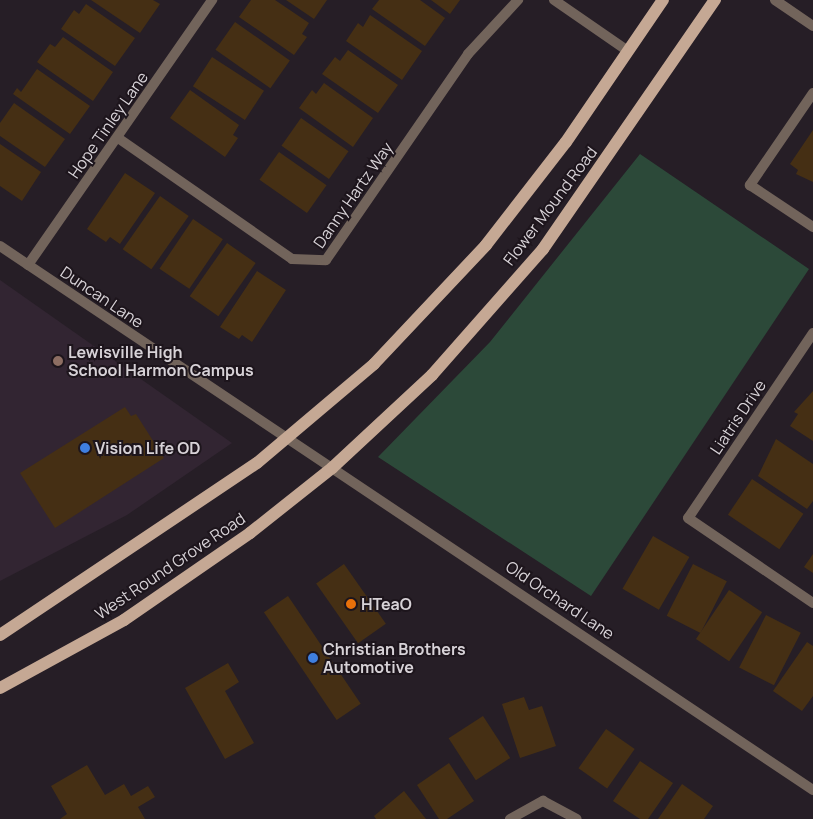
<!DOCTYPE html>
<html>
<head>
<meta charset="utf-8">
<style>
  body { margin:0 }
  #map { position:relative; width:813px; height:819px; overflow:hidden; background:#261e26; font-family:Manrope,sans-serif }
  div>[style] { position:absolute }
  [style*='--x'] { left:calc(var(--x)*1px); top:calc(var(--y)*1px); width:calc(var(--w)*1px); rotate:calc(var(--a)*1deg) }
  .built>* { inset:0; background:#322532 }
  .green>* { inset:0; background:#2c4939 }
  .building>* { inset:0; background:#452f14; transform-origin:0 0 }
  .minor>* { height:10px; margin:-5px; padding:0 5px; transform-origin:5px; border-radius:5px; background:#72645b }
  .tertiary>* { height:10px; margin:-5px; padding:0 5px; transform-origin:5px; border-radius:5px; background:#72645b }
  .primary>* { height:12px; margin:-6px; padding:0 6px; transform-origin:6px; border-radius:6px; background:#c5a894 }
  .dots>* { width:14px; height:14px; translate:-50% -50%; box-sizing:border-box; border:2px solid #1d151c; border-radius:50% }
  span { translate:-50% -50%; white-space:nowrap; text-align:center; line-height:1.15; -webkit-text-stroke:4px #1d151c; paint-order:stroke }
  .street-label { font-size:16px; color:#d7d2d7 }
  .poi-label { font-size:16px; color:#d7d2d7; font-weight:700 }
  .left { translate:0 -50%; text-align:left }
</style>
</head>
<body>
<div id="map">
  <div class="built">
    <i style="clip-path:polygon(0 280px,232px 443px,127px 515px,0 581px)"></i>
  </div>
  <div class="green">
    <i style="clip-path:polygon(640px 154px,809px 269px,591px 596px,378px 457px,490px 342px)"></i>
  </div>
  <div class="building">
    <i style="clip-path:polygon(91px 0,153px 0,160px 4px,140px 33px)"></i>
    <i style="clip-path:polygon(251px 0,275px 0,309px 23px,302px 34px,307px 37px,294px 55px,239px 17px)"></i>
    <i style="clip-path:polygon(286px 0,327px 0,314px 19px)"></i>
    <i style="clip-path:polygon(379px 0,420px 0,445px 18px,425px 46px,372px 9px)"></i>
    <i style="clip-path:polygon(431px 0,460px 0,450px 14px)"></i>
    <i style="clip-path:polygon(86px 4px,135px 38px,115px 66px,61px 29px,74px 10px,79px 14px)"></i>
    <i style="clip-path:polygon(370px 15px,422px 51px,402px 80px,346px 41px,358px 23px,363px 27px)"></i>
    <i style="left:235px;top:22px;width:67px;height:34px;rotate:35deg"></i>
    <i style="clip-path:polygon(63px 37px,113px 72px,93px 101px,37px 62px,50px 44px,55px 47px)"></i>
    <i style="clip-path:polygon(348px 50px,398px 85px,378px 113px,322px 74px,335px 57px,340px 61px)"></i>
    <i style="left:212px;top:57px;width:62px;height:35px;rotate:33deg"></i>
    <i style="clip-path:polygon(37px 69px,90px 106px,70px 134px,13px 94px,17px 88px,21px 92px)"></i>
    <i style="clip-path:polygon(324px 83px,373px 118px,353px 147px,299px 108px,312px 90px,316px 94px)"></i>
    <i style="clip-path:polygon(190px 90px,239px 125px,233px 135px,238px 138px,225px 157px,170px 118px)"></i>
    <i style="clip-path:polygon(14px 103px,65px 139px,45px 167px,0 136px,0 123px)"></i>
    <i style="left:301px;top:118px;width:58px;height:34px;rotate:35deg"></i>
    <i style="clip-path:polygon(813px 130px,813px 182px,796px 174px,798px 170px,790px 164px)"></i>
    <i style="clip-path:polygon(0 144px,41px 172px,22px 201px,0 186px)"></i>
    <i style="left:279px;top:152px;width:58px;height:34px;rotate:35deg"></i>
    <i style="clip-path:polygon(125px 173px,155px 193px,120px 244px,110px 237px,106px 242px,87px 229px)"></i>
    <i style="left:160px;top:196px;width:35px;height:65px;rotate:35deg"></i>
    <i style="left:193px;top:219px;width:36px;height:60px;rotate:34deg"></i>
    <i style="left:227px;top:243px;width:35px;height:65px;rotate:35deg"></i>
    <i style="clip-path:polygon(257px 271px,286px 290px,252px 342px,242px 335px,239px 339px,220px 327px)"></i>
    <i style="clip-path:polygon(813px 391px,813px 441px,790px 426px,798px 414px,794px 412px)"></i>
    <i style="clip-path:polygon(125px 407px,131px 416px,136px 414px,164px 458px,55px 528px,20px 473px)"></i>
    <i style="clip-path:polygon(776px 439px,813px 464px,813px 501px,807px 509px,758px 476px)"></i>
    <i style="left:752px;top:479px;width:62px;height:43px;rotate:34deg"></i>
    <i style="left:653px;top:536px;width:42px;height:61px;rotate:30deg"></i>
    <i style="clip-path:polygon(813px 554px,813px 573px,804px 567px)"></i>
    <i style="left:344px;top:564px;width:73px;height:34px;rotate:55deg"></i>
    <i style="left:693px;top:564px;width:38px;height:58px;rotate:27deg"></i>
    <i style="left:729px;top:590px;width:40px;height:59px;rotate:34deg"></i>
    <i style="left:288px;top:596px;width:130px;height:29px;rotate:56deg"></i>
    <i style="left:766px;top:615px;width:39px;height:59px;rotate:27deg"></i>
    <i style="clip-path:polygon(807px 642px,813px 646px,813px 696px,802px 711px,773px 691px)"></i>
    <i style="clip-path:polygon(228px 663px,239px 682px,225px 691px,254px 743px,225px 759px,185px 688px)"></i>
    <i style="clip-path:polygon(524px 697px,529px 710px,542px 706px,556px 746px,520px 758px,502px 704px)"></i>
    <i style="left:483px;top:716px;width:50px;height:41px;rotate:57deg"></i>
    <i style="left:606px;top:729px;width:35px;height:48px;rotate:35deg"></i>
    <i style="clip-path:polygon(640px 761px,673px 783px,648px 819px,640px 819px,613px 801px)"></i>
    <i style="clip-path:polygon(449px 763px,474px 801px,447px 819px,439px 819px,417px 785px)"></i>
    <i style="clip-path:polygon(87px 765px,105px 795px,124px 784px,131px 796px,148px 786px,155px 797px,138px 807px,145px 819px,60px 819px,67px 814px,51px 786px)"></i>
    <i style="clip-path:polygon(682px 784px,713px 806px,704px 819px,658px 819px)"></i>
    <i style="clip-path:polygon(404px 791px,426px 819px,376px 819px,374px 816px)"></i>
  </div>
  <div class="minor">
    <i style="--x:554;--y:0;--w:90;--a:34.6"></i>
    <i style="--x:775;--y:0;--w:46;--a:34.4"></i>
    <i style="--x:813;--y:93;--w:112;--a:124.4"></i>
    <i style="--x:750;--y:185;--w:76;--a:33.7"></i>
    <i style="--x:118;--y:138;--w:212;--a:34.8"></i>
    <i style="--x:292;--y:259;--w:34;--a:2"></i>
    <i style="--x:326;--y:260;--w:250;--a:-55.4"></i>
    <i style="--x:468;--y:54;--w:74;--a:-47.2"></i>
    <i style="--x:28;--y:265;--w:323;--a:-55.2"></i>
    <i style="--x:813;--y:333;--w:223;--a:124"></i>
    <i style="--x:688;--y:518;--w:151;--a:34.2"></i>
    <i style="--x:510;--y:819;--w:38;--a:-29"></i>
    <i style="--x:543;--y:801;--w:38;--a:28"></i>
  </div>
  <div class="tertiary">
    <i style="--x:0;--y:246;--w:978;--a:33.79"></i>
  </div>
  <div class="primary">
    <i style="--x:0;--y:635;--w:309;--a:-33.8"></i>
    <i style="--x:257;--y:463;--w:153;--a:-40.2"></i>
    <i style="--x:374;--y:364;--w:163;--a:-46.7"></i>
    <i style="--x:486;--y:245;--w:130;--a:-52.2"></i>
    <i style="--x:566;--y:142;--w:172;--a:-55.7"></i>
    <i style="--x:0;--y:688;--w:141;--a:-28.7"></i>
    <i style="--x:124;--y:620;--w:153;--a:-34.6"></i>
    <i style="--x:250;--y:533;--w:105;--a:-38.4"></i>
    <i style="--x:332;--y:468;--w:137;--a:-42.9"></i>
    <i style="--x:432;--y:375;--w:168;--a:-48.6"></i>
    <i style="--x:543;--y:249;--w:303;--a:-55.4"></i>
  </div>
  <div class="dots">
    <i style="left:58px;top:361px;background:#8d6e63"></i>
    <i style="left:85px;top:448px;background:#3f7fe0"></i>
    <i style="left:351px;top:604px;background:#e8710a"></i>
    <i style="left:313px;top:658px;background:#3f7fe0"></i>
  </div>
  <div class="street-label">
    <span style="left:108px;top:125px;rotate:-55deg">Hope Tinley Lane</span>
    <span style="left:353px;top:195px;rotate:-55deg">Danny Hartz Way</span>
    <span style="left:550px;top:206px;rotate:-53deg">Flower Mound Road</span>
    <span style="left:102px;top:297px;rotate:34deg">Duncan Lane</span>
    <span style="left:738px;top:417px;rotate:-56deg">Liatris Drive</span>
    <span style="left:170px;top:566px;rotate:-34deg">West Round Grove Road</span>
    <span style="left:560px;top:600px;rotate:34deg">Old Orchard Lane</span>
  </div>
  <div class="poi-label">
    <span class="left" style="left:68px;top:361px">Lewisville High<br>School Harmon Campus</span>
    <span class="left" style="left:95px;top:448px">Vision Life OD</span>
    <span class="left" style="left:361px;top:604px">HTeaO</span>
    <span class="left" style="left:323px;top:658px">Christian Brothers<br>Automotive</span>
  </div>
</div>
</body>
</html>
